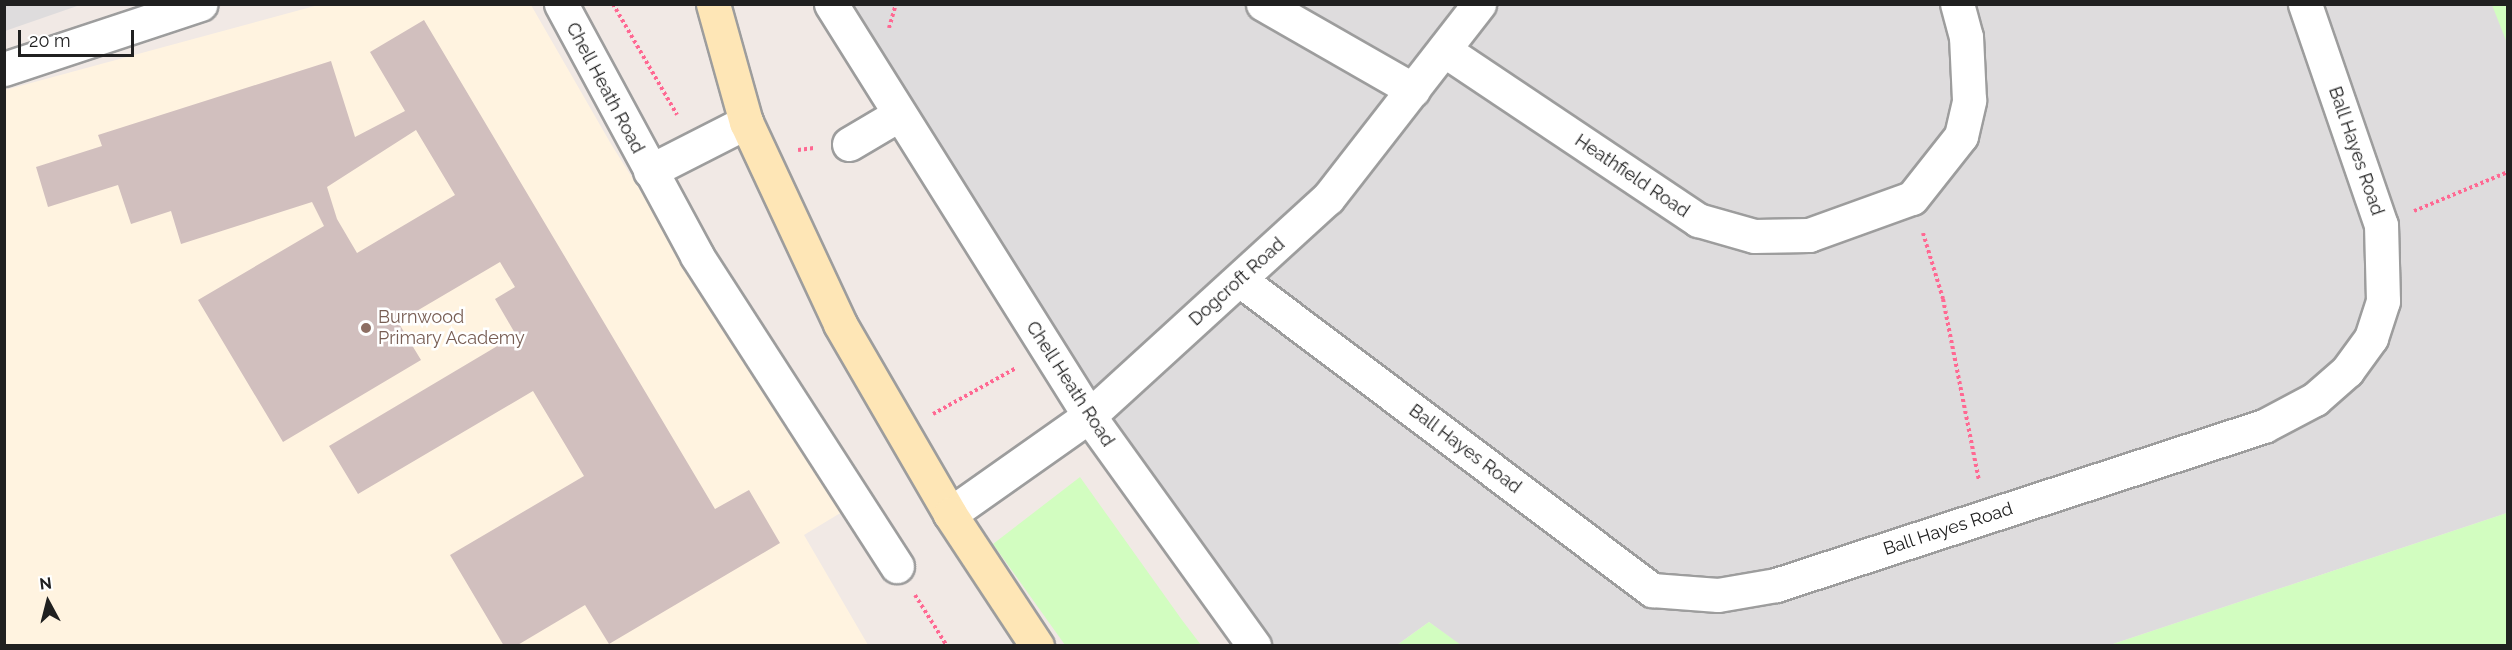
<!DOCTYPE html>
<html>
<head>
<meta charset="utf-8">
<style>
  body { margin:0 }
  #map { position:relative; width:2512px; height:650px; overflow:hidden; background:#f1e9e5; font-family:Raleway,sans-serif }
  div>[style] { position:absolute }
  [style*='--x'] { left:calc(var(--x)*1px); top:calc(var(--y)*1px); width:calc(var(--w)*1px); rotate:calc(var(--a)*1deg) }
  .residential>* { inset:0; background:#dedcdd }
  .education>* { inset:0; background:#fff3e0 }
  .park>* { inset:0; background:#d2fdc0 }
  .building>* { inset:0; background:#d1bfbe }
  .path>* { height:4px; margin-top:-2px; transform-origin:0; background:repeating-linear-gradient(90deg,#ff6892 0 3px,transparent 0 6px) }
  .roads { filter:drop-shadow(2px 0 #9d9d9d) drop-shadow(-2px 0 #9d9d9d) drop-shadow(0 2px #9d9d9d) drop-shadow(0 -2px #9d9d9d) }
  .street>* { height:33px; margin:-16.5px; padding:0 16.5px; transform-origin:16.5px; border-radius:16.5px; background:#fff }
  .secondary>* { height:33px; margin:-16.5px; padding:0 16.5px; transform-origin:16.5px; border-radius:16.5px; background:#fee6b6 }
  .dots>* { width:16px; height:16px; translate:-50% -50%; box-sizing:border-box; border:3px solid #fff; border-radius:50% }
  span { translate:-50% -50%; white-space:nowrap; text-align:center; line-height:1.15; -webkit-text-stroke:5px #fff; paint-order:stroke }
  .street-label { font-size:18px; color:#202020 }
  .education-label { font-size:18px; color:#785e54 }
  .left { translate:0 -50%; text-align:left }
  .frame { position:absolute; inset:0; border:6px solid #202020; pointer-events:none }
  .north { position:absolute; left:18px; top:572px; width:60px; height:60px; -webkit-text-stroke:4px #fff; paint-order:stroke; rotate:353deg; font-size:16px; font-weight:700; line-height:24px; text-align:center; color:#202020 }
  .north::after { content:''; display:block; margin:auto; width:21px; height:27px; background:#202020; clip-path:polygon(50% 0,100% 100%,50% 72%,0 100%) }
  .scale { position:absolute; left:18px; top:30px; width:116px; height:27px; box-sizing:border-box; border:3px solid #202020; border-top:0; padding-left:8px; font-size:18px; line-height:21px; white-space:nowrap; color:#202020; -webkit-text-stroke:4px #fff; paint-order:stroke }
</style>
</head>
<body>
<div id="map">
  <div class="residential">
    <i style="clip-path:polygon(5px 4px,80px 4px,80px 5px,5px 31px)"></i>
    <i style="clip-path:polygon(833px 5px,2493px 5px,2508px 42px,2507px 513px,2110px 645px,1461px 646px,1429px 622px,1397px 645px,1270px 645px,1039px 337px)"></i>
  </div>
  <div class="education">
    <i style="clip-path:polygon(322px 4px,531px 5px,611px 144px,842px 512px,804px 535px,868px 645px,5px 646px,5px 90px)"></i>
  </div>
  <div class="park">
    <i style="clip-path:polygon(2492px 5px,2507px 5px,2507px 43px)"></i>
    <i style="clip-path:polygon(1080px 477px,1182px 620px,1201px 645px,1065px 645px,993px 544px)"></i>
    <i style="clip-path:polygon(2507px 513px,2507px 645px,2110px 645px)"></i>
    <i style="clip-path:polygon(1429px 622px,1461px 645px,1397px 645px)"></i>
  </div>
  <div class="building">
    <i style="clip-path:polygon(evenodd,424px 20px,715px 509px,749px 490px,780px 543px,609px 644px,585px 605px,516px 646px,504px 646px,450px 555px,584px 476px,533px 391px,358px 494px,329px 446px,516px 335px,495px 299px,515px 287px,500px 262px,398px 322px,421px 360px,283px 442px,198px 300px,324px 226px,312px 202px,181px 244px,171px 211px,131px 224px,118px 185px,48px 207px,36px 167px,102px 146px,98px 135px,331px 61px,355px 137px,405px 111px,370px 52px,424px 20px,416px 130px,455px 195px,357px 253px,337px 219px,327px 187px,416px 130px)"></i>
  </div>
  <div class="path">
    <i style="--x:613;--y:4;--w:128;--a:60"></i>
    <i style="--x:889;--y:28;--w:25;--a:-74"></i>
    <i style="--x:798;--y:150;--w:16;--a:-7"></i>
    <i style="--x:2414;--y:211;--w:102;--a:-22.5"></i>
    <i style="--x:1923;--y:233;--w:69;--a:73.1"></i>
    <i style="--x:1943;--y:299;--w:185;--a:78.8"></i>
    <i style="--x:933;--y:414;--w:95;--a:-29"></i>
    <i style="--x:915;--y:595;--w:60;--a:57.9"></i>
  </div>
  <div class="roads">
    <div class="street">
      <i style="--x:561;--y:4;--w:286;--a:61.6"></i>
      <i style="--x:697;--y:256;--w:369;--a:57.2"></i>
      <i style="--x:831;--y:4;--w:486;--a:57.9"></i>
      <i style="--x:1089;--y:416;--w:283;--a:54.3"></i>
      <i style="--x:1263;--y:4;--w:173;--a:29.8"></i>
      <i style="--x:1444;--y:50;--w:306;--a:33.8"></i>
      <i style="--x:1698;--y:220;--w:58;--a:15.9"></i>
      <i style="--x:1754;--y:236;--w:55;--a:-1"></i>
      <i style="--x:1809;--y:235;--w:109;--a:-19.8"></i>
      <i style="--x:1912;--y:198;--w:79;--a:-51.7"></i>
      <i style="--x:1961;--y:136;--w:37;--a:-77"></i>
      <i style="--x:1969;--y:100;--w:63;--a:-92.7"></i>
      <i style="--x:1966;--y:37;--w:34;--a:-105"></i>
      <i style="--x:4;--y:69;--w:207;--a:-18.3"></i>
      <i style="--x:849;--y:144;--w:57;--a:-30.6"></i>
      <i style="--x:650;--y:171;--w:108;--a:-27"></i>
      <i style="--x:1240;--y:280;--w:516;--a:36.96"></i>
      <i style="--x:1652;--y:590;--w:66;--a:4.3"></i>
      <i style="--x:1718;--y:595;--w:59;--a:-9.8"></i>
      <i style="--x:1776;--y:585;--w:513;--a:-18.05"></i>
      <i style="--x:2264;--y:426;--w:58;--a:-27.9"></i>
      <i style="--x:2315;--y:399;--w:43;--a:-41.2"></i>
      <i style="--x:2347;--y:371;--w:41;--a:-54"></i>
      <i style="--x:2371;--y:338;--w:39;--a:-72"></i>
      <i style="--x:2383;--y:301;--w:76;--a:-91.5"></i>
      <i style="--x:2381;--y:225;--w:234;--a:-109"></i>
      <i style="--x:950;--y:514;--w:170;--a:-35.2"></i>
      <i style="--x:1089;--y:416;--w:323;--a:-42.4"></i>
      <i style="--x:1328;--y:198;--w:246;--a:-52.1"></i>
    </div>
    <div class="secondary">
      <i style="--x:713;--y:4;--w:123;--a:74.4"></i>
      <i style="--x:746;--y:122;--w:223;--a:65"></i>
      <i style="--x:840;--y:324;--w:220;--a:59.9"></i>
      <i style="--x:950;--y:514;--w:158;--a:56.6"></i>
    </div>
  </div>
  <div class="dots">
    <i style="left:366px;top:328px;background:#8d6e63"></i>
  </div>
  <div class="street-label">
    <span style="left:605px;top:88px;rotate:62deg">Chell Heath Road</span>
    <span style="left:2356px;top:151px;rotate:71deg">Ball Hayes Road</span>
    <span style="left:1632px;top:176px;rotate:34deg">Heathfield Road</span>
    <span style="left:1237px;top:282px;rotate:-42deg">Dogcroft Road</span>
    <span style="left:1070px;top:384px;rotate:57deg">Chell Heath Road</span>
    <span style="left:1465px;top:449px;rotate:37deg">Ball Hayes Road</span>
    <span style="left:1948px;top:529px;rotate:-18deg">Ball Hayes Road</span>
  </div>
  <div class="education-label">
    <span class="left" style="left:378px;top:328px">Burnwood<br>Primary Academy</span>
  </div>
  <div class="frame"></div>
  <div class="north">N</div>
  <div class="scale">20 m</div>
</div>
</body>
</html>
